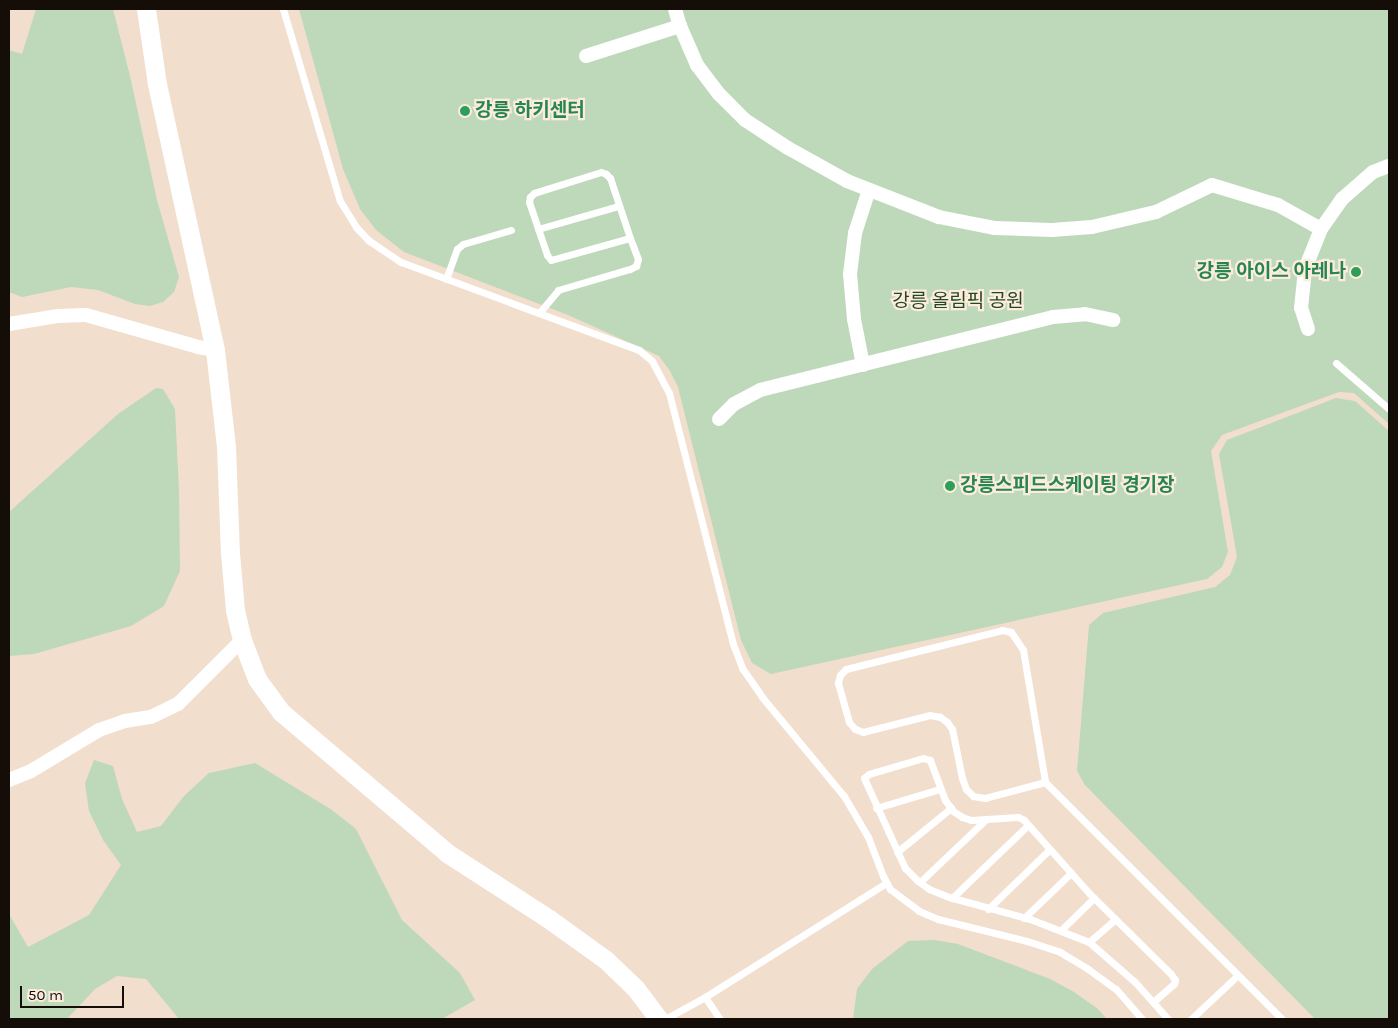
<!DOCTYPE html>
<html>
<head>
<meta charset="utf-8">
<style>
  body { margin:0 }
  #map { position:relative; width:1398px; height:1028px; overflow:hidden; background:#f2decd; font-family:Karla,"Noto Sans KR",sans-serif }
  div>[style] { position:absolute }
  [style*='--x'] { left:calc(var(--x)*1px); top:calc(var(--y)*1px); width:calc(var(--w)*1px); rotate:calc(var(--a)*1deg) }
  .green>* { inset:0; background:#bed8ba }
  .lane>* { height:7px; margin:-3.5px; padding:0 3.5px; transform-origin:3.5px; border-radius:3.5px; background:#fff }
  .street>* { height:14px; margin:-7px; padding:0 7px; transform-origin:7px; border-radius:7px; background:#fff }
  .secondary>* { height:19px; margin:-9.5px; padding:0 9.5px; transform-origin:9.5px; border-radius:9.5px; background:#fff }
  .dots>* { width:14px; height:14px; translate:-50% -50%; box-sizing:border-box; border:2px solid #fcecde; border-radius:50% }
  span { translate:-50% -50%; white-space:nowrap; text-align:center; line-height:1.15; -webkit-text-stroke:4.5px #fcecde; paint-order:stroke }
  .leisure-label { font-size:19px; color:#27864d; font-weight:700 }
  .left { translate:0 -50%; text-align:left }
  .right { translate:-100% -50%; text-align:right }
  .park-label { font-size:19px; color:#23481c }
  .frame { position:absolute; inset:0; border:10px solid #140d08; pointer-events:none }
  .scale { position:absolute; left:20px; top:986px; width:104px; height:22px; box-sizing:border-box; border:2px solid #140d08; border-top:0; padding-left:6px; font-size:15px; line-height:18px; white-space:nowrap; color:#140d08; -webkit-text-stroke:4px #fcecde; paint-order:stroke }
</style>
</head>
<body>
<div id="map">
  <div class="green">
    <i style="clip-path:polygon(36px 9px,113px 9px,130px 76px,157px 200px,179px 277px,174px 292px,163px 302px,150px 306px,135px 304px,98px 290px,71px 287px,22px 297px,9px 292px,9px 50px,22px 54px)"></i>
    <i style="clip-path:polygon(299px 9px,1389px 9px,1389px 424px,1354px 393px,1339px 392px,1222px 435px,1211px 451px,1228px 552px,1222px 567px,1207px 579px,771px 674px,752px 663px,741px 640px,678px 387px,670px 371px,659px 356px,568px 315px,404px 252px,376px 230px,360px 209px,343px 169px)"></i>
    <i style="clip-path:polygon(156px 388px,163px 389px,175px 409px,179px 491px,180px 571px,164px 606px,131px 626px,34px 654px,9px 656px,9px 512px,118px 414px)"></i>
    <i style="clip-path:polygon(1336px 398px,1355px 401px,1389px 431px,1389px 1019px,1315px 1019px,1085px 785px,1077px 771px,1089px 625px,1103px 613px,1215px 587px,1230px 575px,1237px 557px,1219px 454px,1227px 440px)"></i>
    <i style="clip-path:polygon(94px 760px,113px 766px,122px 799px,137px 832px,161px 826px,184px 796px,209px 773px,255px 763px,332px 810px,356px 829px,402px 920px,460px 973px,475px 1000px,442px 1019px,179px 1019px,146px 979px,117px 976px,95px 989px,67px 1019px,9px 1019px,9px 914px,28px 947px,89px 915px,121px 865px,103px 840px,89px 811px,85px 783px)"></i>
    <i style="clip-path:polygon(935px 940px,958px 944px,1050px 979px,1074px 992px,1098px 1009px,1107px 1019px,853px 1019px,857px 989px,872px 969px,908px 941px)"></i>
  </div>
  <div class="lane">
    <i style="--x:283;--y:9;--w:200;--a:73.5"></i>
    <i style="--x:340;--y:201;--w:31;--a:58"></i>
    <i style="--x:356;--y:227;--w:18;--a:47"></i>
    <i style="--x:368;--y:240;--w:40;--a:34"></i>
    <i style="--x:401;--y:262;--w:254;--a:20.3"></i>
    <i style="--x:639;--y:350;--w:17;--a:40"></i>
    <i style="--x:652;--y:361;--w:36;--a:62"></i>
    <i style="--x:669;--y:393;--w:259;--a:75.7"></i>
    <i style="--x:733;--y:644;--w:26;--a:69"></i>
    <i style="--x:742;--y:668;--w:35;--a:55"></i>
    <i style="--x:762;--y:697;--w:129;--a:50.4"></i>
    <i style="--x:844;--y:796;--w:48;--a:59.7"></i>
    <i style="--x:868;--y:837;--w:42;--a:69"></i>
    <i style="--x:883;--y:876;--w:15;--a:62"></i>
    <i style="--x:890;--y:889;--w:36;--a:37"></i>
    <i style="--x:919;--y:911;--w:21;--a:23"></i>
    <i style="--x:938;--y:919;--w:92;--a:13.9"></i>
    <i style="--x:1027;--y:941;--w:35;--a:18"></i>
    <i style="--x:1060;--y:952;--w:33;--a:31"></i>
    <i style="--x:1088;--y:969;--w:34;--a:36"></i>
    <i style="--x:1116;--y:989;--w:40;--a:49"></i>
    <i style="--x:538;--y:229;--w:84;--a:-15.9"></i>
    <i style="--x:446;--y:279;--w:32;--a:-70"></i>
    <i style="--x:457;--y:249;--w:8;--a:-40"></i>
    <i style="--x:463;--y:244;--w:50;--a:-16.3"></i>
    <i style="--x:539;--y:313;--w:30;--a:-50"></i>
    <i style="--x:558;--y:290;--w:75;--a:-16.3"></i>
    <i style="--x:630;--y:269;--w:7;--a:-27"></i>
    <i style="--x:636;--y:266;--w:7;--a:-74"></i>
    <i style="--x:638;--y:259;--w:22;--a:-111"></i>
    <i style="--x:630;--y:238;--w:63;--a:-108.4"></i>
    <i style="--x:610;--y:178;--w:6;--a:-135"></i>
    <i style="--x:606;--y:174;--w:5;--a:-158"></i>
    <i style="--x:601;--y:172;--w:70;--a:162.6"></i>
    <i style="--x:534;--y:193;--w:6;--a:135"></i>
    <i style="--x:530;--y:197;--w:5;--a:101"></i>
    <i style="--x:529;--y:202;--w:56;--a:71.2"></i>
    <i style="--x:547;--y:255;--w:6;--a:51"></i>
    <i style="--x:551;--y:260;--w:82;--a:-15.6"></i>
    <i style="--x:1336;--y:363;--w:70;--a:41"></i>
    <i style="--x:1045;--y:782;--w:62;--a:165.1"></i>
    <i style="--x:985;--y:798;--w:12;--a:-171"></i>
    <i style="--x:973;--y:796;--w:10;--a:-135"></i>
    <i style="--x:966;--y:789;--w:12;--a:-110"></i>
    <i style="--x:962;--y:778;--w:50;--a:-101.5"></i>
    <i style="--x:952;--y:729;--w:9;--a:-126"></i>
    <i style="--x:947;--y:722;--w:9;--a:-144"></i>
    <i style="--x:940;--y:717;--w:10;--a:-169"></i>
    <i style="--x:930;--y:715;--w:69;--a:165.8"></i>
    <i style="--x:863;--y:732;--w:9;--a:-159"></i>
    <i style="--x:855;--y:729;--w:9;--a:-131"></i>
    <i style="--x:849;--y:722;--w:41;--a:-105.8"></i>
    <i style="--x:838;--y:683;--w:8;--a:-76"></i>
    <i style="--x:840;--y:675;--w:8;--a:-45"></i>
    <i style="--x:846;--y:669;--w:161;--a:-14"></i>
    <i style="--x:1002;--y:630;--w:9;--a:13"></i>
    <i style="--x:1011;--y:632;--w:22;--a:56"></i>
    <i style="--x:1023;--y:650;--w:134;--a:80.5"></i>
    <i style="--x:1045;--y:782;--w:335;--a:45"></i>
    <i style="--x:876;--y:808;--w:67;--a:-16.5"></i>
    <i style="--x:897;--y:852;--w:70;--a:-39.2"></i>
    <i style="--x:920;--y:882;--w:90;--a:-43.6"></i>
    <i style="--x:952;--y:898;--w:105;--a:-43.8"></i>
    <i style="--x:988;--y:909;--w:86;--a:-44.1"></i>
    <i style="--x:1024;--y:918;--w:65;--a:-43.8"></i>
    <i style="--x:1061;--y:930;--w:46;--a:-44.1"></i>
    <i style="--x:1089;--y:942;--w:35;--a:-41"></i>
    <i style="--x:705;--y:997;--w:27;--a:56"></i>
    <i style="--x:1153;--y:1002;--w:28;--a:-41"></i>
    <i style="--x:1174;--y:984;--w:4;--a:-76"></i>
    <i style="--x:1175;--y:980;--w:7;--a:-124"></i>
    <i style="--x:1171;--y:974;--w:115;--a:-135.4"></i>
    <i style="--x:1089;--y:893;--w:98;--a:-131.7"></i>
    <i style="--x:1024;--y:820;--w:7;--a:-153"></i>
    <i style="--x:1018;--y:817;--w:47;--a:176.3"></i>
    <i style="--x:971;--y:820;--w:9;--a:-162"></i>
    <i style="--x:962;--y:817;--w:11;--a:-146"></i>
    <i style="--x:953;--y:811;--w:14;--a:-126"></i>
    <i style="--x:945;--y:800;--w:43;--a:-110.6"></i>
    <i style="--x:930;--y:760;--w:7;--a:-164"></i>
    <i style="--x:923;--y:758;--w:56;--a:163.5"></i>
    <i style="--x:869;--y:774;--w:6;--a:141"></i>
    <i style="--x:864;--y:778;--w:99;--a:65.5"></i>
    <i style="--x:905;--y:868;--w:18;--a:45"></i>
    <i style="--x:918;--y:881;--w:14;--a:36"></i>
    <i style="--x:929;--y:889;--w:22;--a:22"></i>
    <i style="--x:949;--y:897;--w:84;--a:15.2"></i>
    <i style="--x:1030;--y:919;--w:63;--a:21.3"></i>
    <i style="--x:1089;--y:942;--w:61;--a:41"></i>
    <i style="--x:1135;--y:982;--w:50;--a:48.3"></i>
    <i style="--x:665;--y:1019;--w:46;--a:-28.8"></i>
    <i style="--x:705;--y:997;--w:214;--a:-32.2"></i>
    <i style="--x:1191;--y:1019;--w:64;--a:-43.1"></i>
  </div>
  <div class="street">
    <i style="--x:675;--y:9;--w:18;--a:74"></i>
    <i style="--x:680;--y:26;--w:43;--a:66.4"></i>
    <i style="--x:697;--y:65;--w:36;--a:53"></i>
    <i style="--x:719;--y:94;--w:37;--a:45"></i>
    <i style="--x:745;--y:120;--w:51;--a:33.1"></i>
    <i style="--x:788;--y:148;--w:68;--a:29.2"></i>
    <i style="--x:847;--y:181;--w:99;--a:21.4"></i>
    <i style="--x:939;--y:217;--w:56;--a:11.3"></i>
    <i style="--x:994;--y:228;--w:58;--a:2"></i>
    <i style="--x:1052;--y:230;--w:40;--a:-4.3"></i>
    <i style="--x:1092;--y:227;--w:66;--a:-13.2"></i>
    <i style="--x:1156;--y:212;--w:62;--a:-25.7"></i>
    <i style="--x:1212;--y:185;--w:69;--a:16.9"></i>
    <i style="--x:1278;--y:205;--w:49;--a:29.2"></i>
    <i style="--x:586;--y:56;--w:99;--a:-17.7"></i>
    <i style="--x:9;--y:324;--w:50;--a:-9.3"></i>
    <i style="--x:58;--y:316;--w:28;--a:-2"></i>
    <i style="--x:86;--y:315;--w:116;--a:15.9"></i>
    <i style="--x:198;--y:347;--w:17;--a:10"></i>
    <i style="--x:1308;--y:329;--w:22;--a:-108"></i>
    <i style="--x:1301;--y:308;--w:39;--a:-84"></i>
    <i style="--x:1305;--y:269;--w:43;--a:-68.2"></i>
    <i style="--x:1321;--y:229;--w:37;--a:-55"></i>
    <i style="--x:1342;--y:199;--w:41;--a:-41.1"></i>
    <i style="--x:1373;--y:172;--w:17;--a:-21"></i>
    <i style="--x:863;--y:365;--w:47;--a:-101.1"></i>
    <i style="--x:854;--y:319;--w:45;--a:-95.1"></i>
    <i style="--x:850;--y:274;--w:41;--a:-83"></i>
    <i style="--x:855;--y:233;--w:45;--a:-72"></i>
    <i style="--x:719;--y:419;--w:21;--a:-45"></i>
    <i style="--x:734;--y:404;--w:30;--a:-28"></i>
    <i style="--x:760;--y:390;--w:302;--a:-14"></i>
    <i style="--x:1053;--y:317;--w:32;--a:-5"></i>
    <i style="--x:1085;--y:314;--w:29;--a:12"></i>
    <i style="--x:9;--y:780;--w:24;--a:-22"></i>
    <i style="--x:31;--y:771;--w:79;--a:-31.1"></i>
    <i style="--x:99;--y:730;--w:28;--a:-19"></i>
    <i style="--x:125;--y:721;--w:26;--a:-9"></i>
    <i style="--x:151;--y:717;--w:30;--a:-26"></i>
    <i style="--x:178;--y:704;--w:91;--a:-45"></i>
  </div>
  <div class="secondary">
    <i style="--x:146;--y:9;--w:76;--a:81.7"></i>
    <i style="--x:157;--y:84;--w:272;--a:77.7"></i>
    <i style="--x:215;--y:350;--w:97;--a:83.5"></i>
    <i style="--x:226;--y:446;--w:107;--a:87.9"></i>
    <i style="--x:230;--y:553;--w:57;--a:85"></i>
    <i style="--x:235;--y:610;--w:31;--a:77"></i>
    <i style="--x:242;--y:640;--w:42;--a:69"></i>
    <i style="--x:257;--y:679;--w:41;--a:54"></i>
    <i style="--x:281;--y:712;--w:218;--a:40.3"></i>
    <i style="--x:447;--y:853;--w:121;--a:32.9"></i>
    <i style="--x:549;--y:919;--w:70;--a:35.7"></i>
    <i style="--x:606;--y:960;--w:42;--a:44"></i>
    <i style="--x:636;--y:989;--w:38;--a:53"></i>
  </div>
  <div class="dots">
    <i style="left:465px;top:111px;background:#2e9e5b"></i>
    <i style="left:1356px;top:272px;background:#2e9e5b"></i>
    <i style="left:950px;top:486px;background:#2e9e5b"></i>
  </div>
  <div class="leisure-label">
    <span class="left" style="left:475px;top:111px">강릉 하키센터</span>
    <span class="right" style="left:1346px;top:272px">강릉 아이스 아레나</span>
    <span class="left" style="left:960px;top:486px">강릉스피드스케이팅 경기장</span>
  </div>
  <div class="park-label">
    <span style="left:958px;top:302px">강릉 올림픽 공원</span>
  </div>
  <div class="frame"></div>
  <div class="scale">50 m</div>
</div>
</body>
</html>
